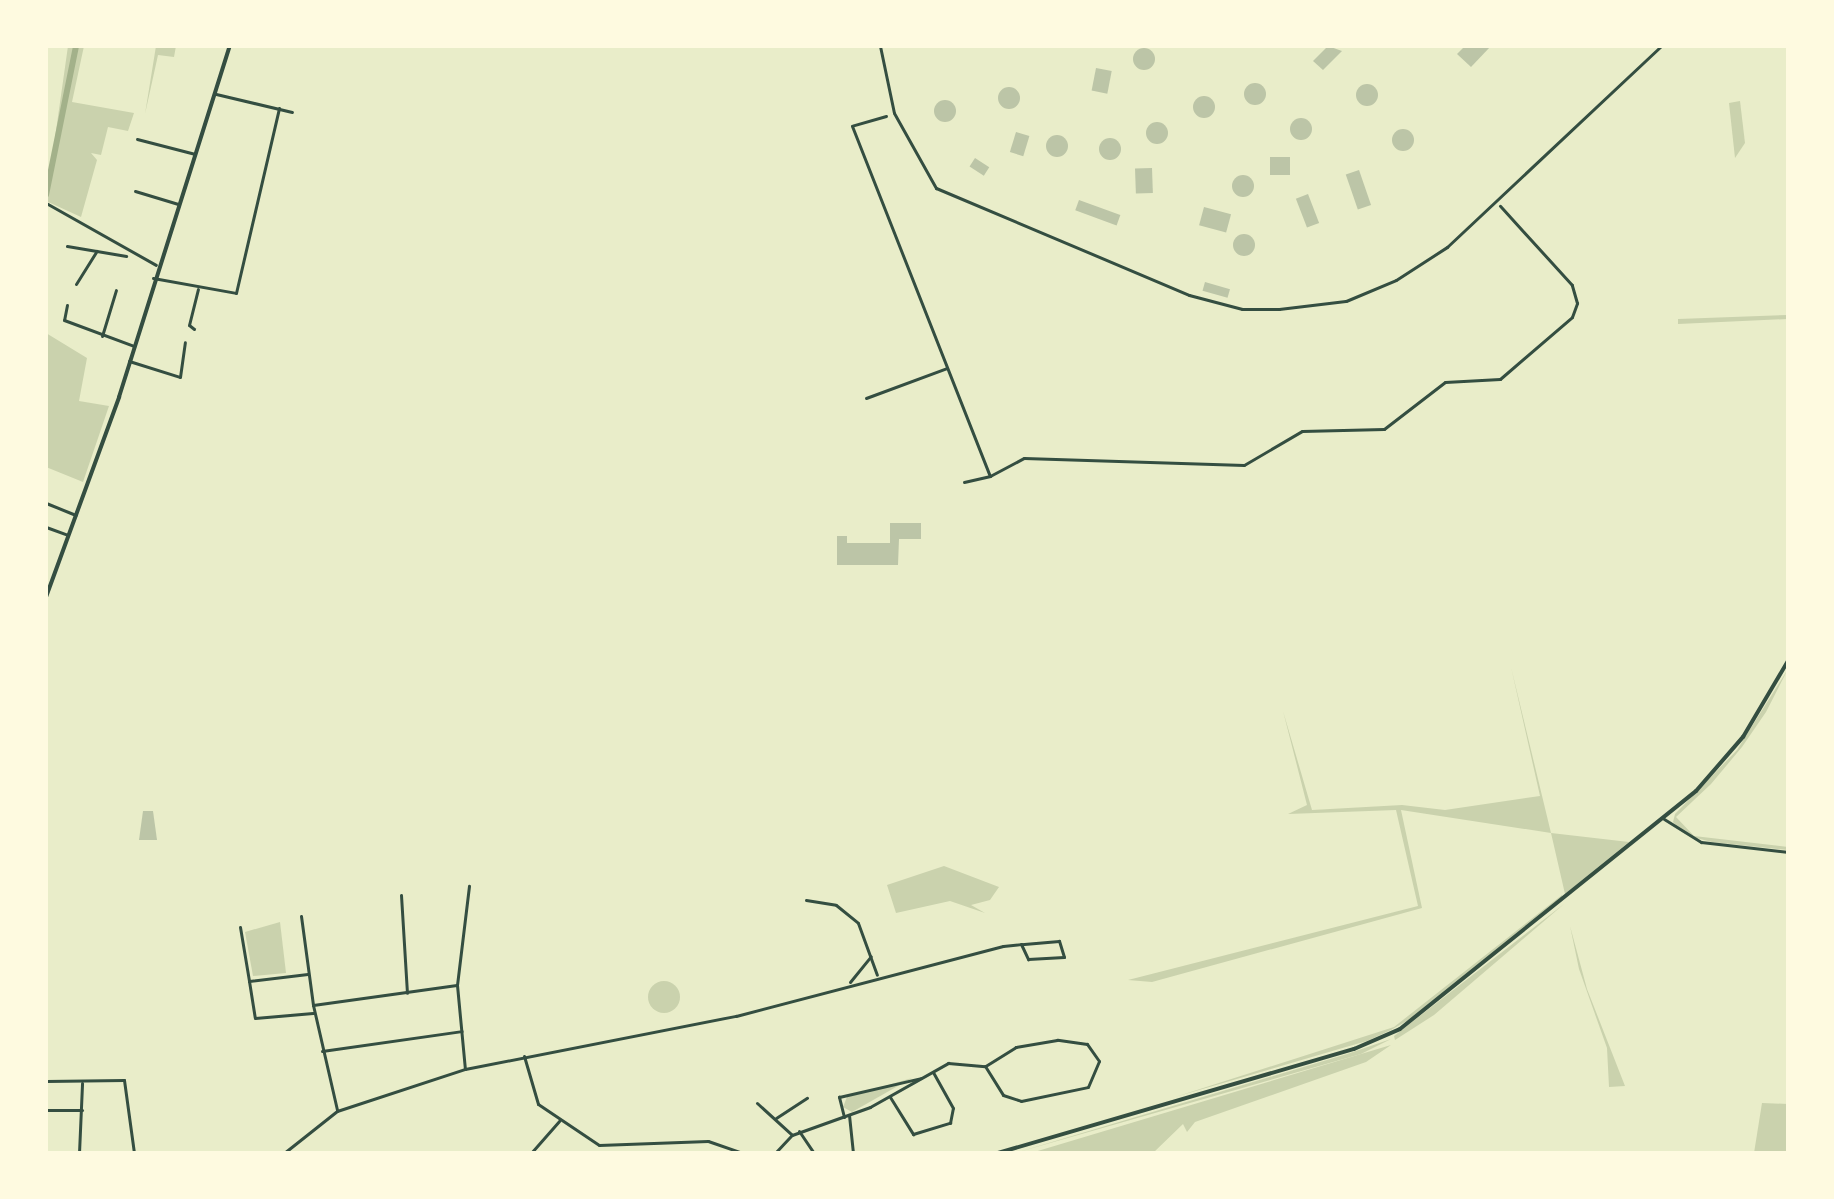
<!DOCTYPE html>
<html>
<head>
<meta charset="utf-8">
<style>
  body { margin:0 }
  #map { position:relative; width:1834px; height:1199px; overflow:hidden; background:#e9edc9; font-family:"Asap Condensed",sans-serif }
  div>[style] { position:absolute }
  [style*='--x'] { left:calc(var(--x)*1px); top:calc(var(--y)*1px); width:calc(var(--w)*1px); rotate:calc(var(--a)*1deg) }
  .green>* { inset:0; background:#cad2ad }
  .round { border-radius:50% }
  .canal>* { height:6px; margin:-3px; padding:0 3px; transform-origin:3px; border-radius:3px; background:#a3b18a }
  .building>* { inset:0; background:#bcc5a7; transform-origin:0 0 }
  .minor>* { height:3px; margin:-1.5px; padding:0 1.5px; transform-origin:1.5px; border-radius:1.5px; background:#344e41 }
  .secondary>* { height:4px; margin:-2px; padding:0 2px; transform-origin:2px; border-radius:2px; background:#344e41 }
  .primary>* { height:4px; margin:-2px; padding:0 2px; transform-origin:2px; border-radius:2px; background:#344e41 }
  span { translate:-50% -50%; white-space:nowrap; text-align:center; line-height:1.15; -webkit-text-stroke:6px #fefae0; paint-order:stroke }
  .frame { position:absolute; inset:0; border:48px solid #fefae0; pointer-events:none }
</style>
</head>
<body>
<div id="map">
  <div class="green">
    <i style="clip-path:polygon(68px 46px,84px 46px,72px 102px,134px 113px,128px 131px,108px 127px,101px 155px,91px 153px,97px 160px,81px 217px,46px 201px)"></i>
    <i style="clip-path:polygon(156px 46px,176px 46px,174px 57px,158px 55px,145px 114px)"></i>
    <i style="clip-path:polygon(1740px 101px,1745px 143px,1735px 158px,1729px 103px)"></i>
    <i style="clip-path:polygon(1788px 315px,1788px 319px,1678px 324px,1678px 319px)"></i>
    <i style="clip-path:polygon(46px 333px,87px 358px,79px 401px,109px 406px,83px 482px,46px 467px)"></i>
    <i style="clip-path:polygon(1511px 667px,1551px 833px,1629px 842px,1565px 894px,1551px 833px,1401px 810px,1422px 908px,1152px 982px,1128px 980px,1418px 906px,1396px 810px,1288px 814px,1307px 805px,1283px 711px,1312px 810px,1402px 805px,1445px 810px,1540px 796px)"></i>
    <i style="clip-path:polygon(1788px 669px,1766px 712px,1742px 747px,1711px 784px,1676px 817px,1694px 836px,1788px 847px,1788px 850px,1712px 842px,1692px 837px,1682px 832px,1673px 822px,1675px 814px,1737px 750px)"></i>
    <i style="clip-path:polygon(944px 866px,999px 887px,990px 900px,971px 905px,985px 913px,950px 901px,896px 913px,887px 885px)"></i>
    <i style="clip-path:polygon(1562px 895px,1562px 897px,1412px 1018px,1391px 1030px,1367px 1041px,1346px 1047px,1175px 1097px,1394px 1027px)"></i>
    <i style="clip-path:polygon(1564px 904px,1434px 1015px,1395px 1040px,1394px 1036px)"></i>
    <i style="clip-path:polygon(280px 922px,286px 973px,253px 976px,245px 932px)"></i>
    <i style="clip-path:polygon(1570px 926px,1587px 989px,1625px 1086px,1609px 1087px,1607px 1048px,1579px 969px)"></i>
    <i class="round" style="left:648px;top:981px;width:32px;height:32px"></i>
    <i style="clip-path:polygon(1391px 1039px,1361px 1054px,1015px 1153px,1347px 1054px)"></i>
    <i style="clip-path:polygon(1391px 1045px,1366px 1062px,1195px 1122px,1187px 1132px,1183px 1124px,1153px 1153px,1031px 1153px)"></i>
    <i style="clip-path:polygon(912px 1078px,852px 1112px,843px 1107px,847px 1097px)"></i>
    <i style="clip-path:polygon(1762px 1103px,1788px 1104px,1788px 1153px,1754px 1153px)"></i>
  </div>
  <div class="canal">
    <i style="--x:46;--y:195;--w:152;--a:-78.6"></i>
  </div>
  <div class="building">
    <i style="clip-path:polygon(1328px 46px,1342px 51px,1323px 70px,1313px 61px)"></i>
    <i style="clip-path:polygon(1465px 46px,1491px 46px,1471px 67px,1457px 54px)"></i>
    <i class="round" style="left:1133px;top:48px;width:22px;height:22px"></i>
    <i style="left:1096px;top:68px;width:16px;height:23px;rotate:11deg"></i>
    <i class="round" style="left:1244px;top:83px;width:22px;height:22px"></i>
    <i class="round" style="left:1356px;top:84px;width:22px;height:22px"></i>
    <i class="round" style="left:998px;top:87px;width:22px;height:22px"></i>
    <i class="round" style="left:1193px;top:96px;width:22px;height:22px"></i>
    <i class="round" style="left:934px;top:100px;width:22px;height:22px"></i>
    <i class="round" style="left:1290px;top:118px;width:22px;height:22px"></i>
    <i class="round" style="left:1146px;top:122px;width:22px;height:22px"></i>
    <i class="round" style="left:1392px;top:129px;width:22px;height:22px"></i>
    <i style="left:1016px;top:132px;width:14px;height:21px;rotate:17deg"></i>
    <i class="round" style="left:1046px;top:135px;width:22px;height:22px"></i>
    <i class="round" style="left:1099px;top:138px;width:22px;height:22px"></i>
    <i style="left:1270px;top:157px;width:20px;height:18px"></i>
    <i style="left:975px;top:158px;width:17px;height:10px;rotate:33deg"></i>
    <i style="left:1152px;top:168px;width:25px;height:17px;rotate:88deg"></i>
    <i style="left:1359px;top:170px;width:37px;height:14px;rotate:71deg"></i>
    <i class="round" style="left:1232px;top:175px;width:22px;height:22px"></i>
    <i style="left:1308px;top:194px;width:31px;height:13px;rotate:69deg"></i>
    <i style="left:1079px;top:200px;width:44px;height:11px;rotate:20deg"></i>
    <i style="left:1204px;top:207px;width:28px;height:19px;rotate:15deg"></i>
    <i class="round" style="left:1233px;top:234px;width:22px;height:22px"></i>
    <i style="left:1205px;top:282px;width:26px;height:9px;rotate:16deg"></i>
    <i style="clip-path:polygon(890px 523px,921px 523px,921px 539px,899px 539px,898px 565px,837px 565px,837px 536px,847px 536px,847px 543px,890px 543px)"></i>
    <i style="clip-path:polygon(143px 811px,153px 811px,157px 840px,139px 840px)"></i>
  </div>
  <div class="minor">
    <i style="--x:880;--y:46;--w:68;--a:78.2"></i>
    <i style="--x:894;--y:113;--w:86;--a:60.8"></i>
    <i style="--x:936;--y:188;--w:275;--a:22.9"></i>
    <i style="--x:1189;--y:295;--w:55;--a:14.8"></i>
    <i style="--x:1242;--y:309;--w:37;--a:0"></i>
    <i style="--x:1279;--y:309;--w:67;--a:-6.8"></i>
    <i style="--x:1346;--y:301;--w:54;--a:-22.8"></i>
    <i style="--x:1396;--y:280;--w:61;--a:-32.9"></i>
    <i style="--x:1447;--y:247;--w:294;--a:-43.2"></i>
    <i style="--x:216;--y:94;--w:78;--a:13.3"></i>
    <i style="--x:886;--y:116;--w:35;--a:164"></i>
    <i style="--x:852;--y:126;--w:376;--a:68.5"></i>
    <i style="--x:990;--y:476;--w:38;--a:-28"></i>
    <i style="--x:1024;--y:458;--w:220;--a:1.8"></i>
    <i style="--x:1244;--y:465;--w:67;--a:-30.4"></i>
    <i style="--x:1302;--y:431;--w:82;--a:-1.4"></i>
    <i style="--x:1384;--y:429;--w:77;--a:-37.6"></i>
    <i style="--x:1445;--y:382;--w:55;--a:-3.1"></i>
    <i style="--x:1500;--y:379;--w:95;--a:-40.7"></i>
    <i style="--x:1572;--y:317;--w:15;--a:-70"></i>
    <i style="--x:1577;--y:303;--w:19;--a:-106"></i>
    <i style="--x:1572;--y:285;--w:107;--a:-132.3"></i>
    <i style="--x:137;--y:139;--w:60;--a:14.5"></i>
    <i style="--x:135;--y:191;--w:45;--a:16.8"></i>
    <i style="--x:46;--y:203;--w:126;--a:29.4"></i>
    <i style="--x:67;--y:246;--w:60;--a:9.6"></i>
    <i style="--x:153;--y:278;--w:84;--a:10.2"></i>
    <i style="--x:236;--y:293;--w:190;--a:-76.9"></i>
    <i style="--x:76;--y:284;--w:39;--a:-58"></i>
    <i style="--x:67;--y:305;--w:15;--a:101"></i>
    <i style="--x:64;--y:320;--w:75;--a:20.4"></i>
    <i style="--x:194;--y:329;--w:6;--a:-141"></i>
    <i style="--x:189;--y:325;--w:37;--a:-76"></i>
    <i style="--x:102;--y:336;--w:48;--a:-73.1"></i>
    <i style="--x:129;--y:361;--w:53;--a:17.4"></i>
    <i style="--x:180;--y:377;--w:35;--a:-82"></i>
    <i style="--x:866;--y:398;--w:86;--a:-20.3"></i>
    <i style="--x:964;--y:482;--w:27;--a:-13"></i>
    <i style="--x:46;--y:503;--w:32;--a:22"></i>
    <i style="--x:46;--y:527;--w:23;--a:20"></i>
    <i style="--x:1664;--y:819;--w:44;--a:31.9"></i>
    <i style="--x:1701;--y:842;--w:88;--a:6.6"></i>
    <i style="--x:401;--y:895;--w:98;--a:86.5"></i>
    <i style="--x:806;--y:900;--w:30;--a:9"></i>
    <i style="--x:836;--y:905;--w:28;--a:39"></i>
    <i style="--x:858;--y:923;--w:55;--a:69.9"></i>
    <i style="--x:301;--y:916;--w:90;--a:82.3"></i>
    <i style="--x:313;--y:1005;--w:145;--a:-7.9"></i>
    <i style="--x:457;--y:985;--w:100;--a:-83.1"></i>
    <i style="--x:240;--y:927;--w:55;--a:80.5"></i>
    <i style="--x:249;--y:981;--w:59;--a:-6.8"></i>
    <i style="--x:249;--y:981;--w:37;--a:81"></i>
    <i style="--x:255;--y:1018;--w:58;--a:-4.9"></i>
    <i style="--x:850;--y:982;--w:33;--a:-51"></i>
    <i style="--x:457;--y:985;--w:84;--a:84.6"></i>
    <i style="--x:313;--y:1005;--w:108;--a:77.1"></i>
    <i style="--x:322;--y:1051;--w:141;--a:-8.1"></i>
    <i style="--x:524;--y:1056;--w:50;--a:73.7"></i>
    <i style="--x:538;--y:1104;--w:73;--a:33.9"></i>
    <i style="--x:599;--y:1145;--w:109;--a:-2.1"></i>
    <i style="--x:708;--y:1141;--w:37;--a:19"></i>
    <i style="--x:46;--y:1081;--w:78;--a:-0.7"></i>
    <i style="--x:124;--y:1080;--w:74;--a:82.2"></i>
    <i style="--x:890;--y:1097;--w:44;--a:58.1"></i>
    <i style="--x:913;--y:1134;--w:39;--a:-17"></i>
    <i style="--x:950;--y:1123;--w:15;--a:-79"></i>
    <i style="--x:953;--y:1108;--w:41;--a:-119.1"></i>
    <i style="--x:757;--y:1103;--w:47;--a:42.4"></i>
    <i style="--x:46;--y:1110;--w:36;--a:0"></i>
    <i style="--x:849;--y:1115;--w:38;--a:84"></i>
    <i style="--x:844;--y:1117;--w:21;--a:-104"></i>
    <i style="--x:839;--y:1097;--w:84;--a:-13"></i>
    <i style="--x:776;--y:1118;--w:37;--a:-33"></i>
    <i style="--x:799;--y:1131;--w:27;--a:56"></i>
    <i style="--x:79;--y:1153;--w:70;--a:-87.5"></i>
    <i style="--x:284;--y:1153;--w:68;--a:-38.4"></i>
    <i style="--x:337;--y:1111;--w:135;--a:-18.2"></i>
    <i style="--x:465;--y:1069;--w:276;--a:-11.1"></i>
    <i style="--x:736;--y:1016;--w:276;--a:-14.7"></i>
    <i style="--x:1003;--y:946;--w:18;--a:-6"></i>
    <i style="--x:1021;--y:944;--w:17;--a:65"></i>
    <i style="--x:1028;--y:959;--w:36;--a:-3"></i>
    <i style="--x:1064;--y:957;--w:17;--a:-107"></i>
    <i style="--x:1059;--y:941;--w:38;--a:175"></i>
    <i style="--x:531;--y:1153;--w:43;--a:-48.8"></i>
    <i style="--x:775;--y:1153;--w:25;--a:-47"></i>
    <i style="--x:792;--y:1135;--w:83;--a:-19.7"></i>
    <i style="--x:870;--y:1107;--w:90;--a:-29.4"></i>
    <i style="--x:948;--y:1063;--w:37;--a:5"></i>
    <i style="--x:985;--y:1066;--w:34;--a:58"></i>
    <i style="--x:1003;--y:1095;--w:19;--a:18"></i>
    <i style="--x:1021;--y:1101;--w:68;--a:-11.8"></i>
    <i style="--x:1088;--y:1087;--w:28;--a:-67"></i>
    <i style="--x:1099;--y:1061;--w:21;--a:-125"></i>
    <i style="--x:1087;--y:1044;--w:30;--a:-172"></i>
    <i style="--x:1057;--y:1040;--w:42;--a:170.3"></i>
    <i style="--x:1016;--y:1047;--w:36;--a:148"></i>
  </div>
  <div class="secondary">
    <i style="--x:46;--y:597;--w:213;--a:-69.9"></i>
    <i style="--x:119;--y:397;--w:368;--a:-72.5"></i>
  </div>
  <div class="primary">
    <i style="--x:998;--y:1153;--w:371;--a:-16.3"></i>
    <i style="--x:1354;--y:1049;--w:50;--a:-23.5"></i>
    <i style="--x:1400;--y:1029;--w:380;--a:-38.8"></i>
    <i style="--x:1696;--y:791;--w:72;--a:-49"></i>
    <i style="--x:1743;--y:737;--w:88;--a:-59.4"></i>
  </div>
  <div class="frame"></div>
</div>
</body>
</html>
